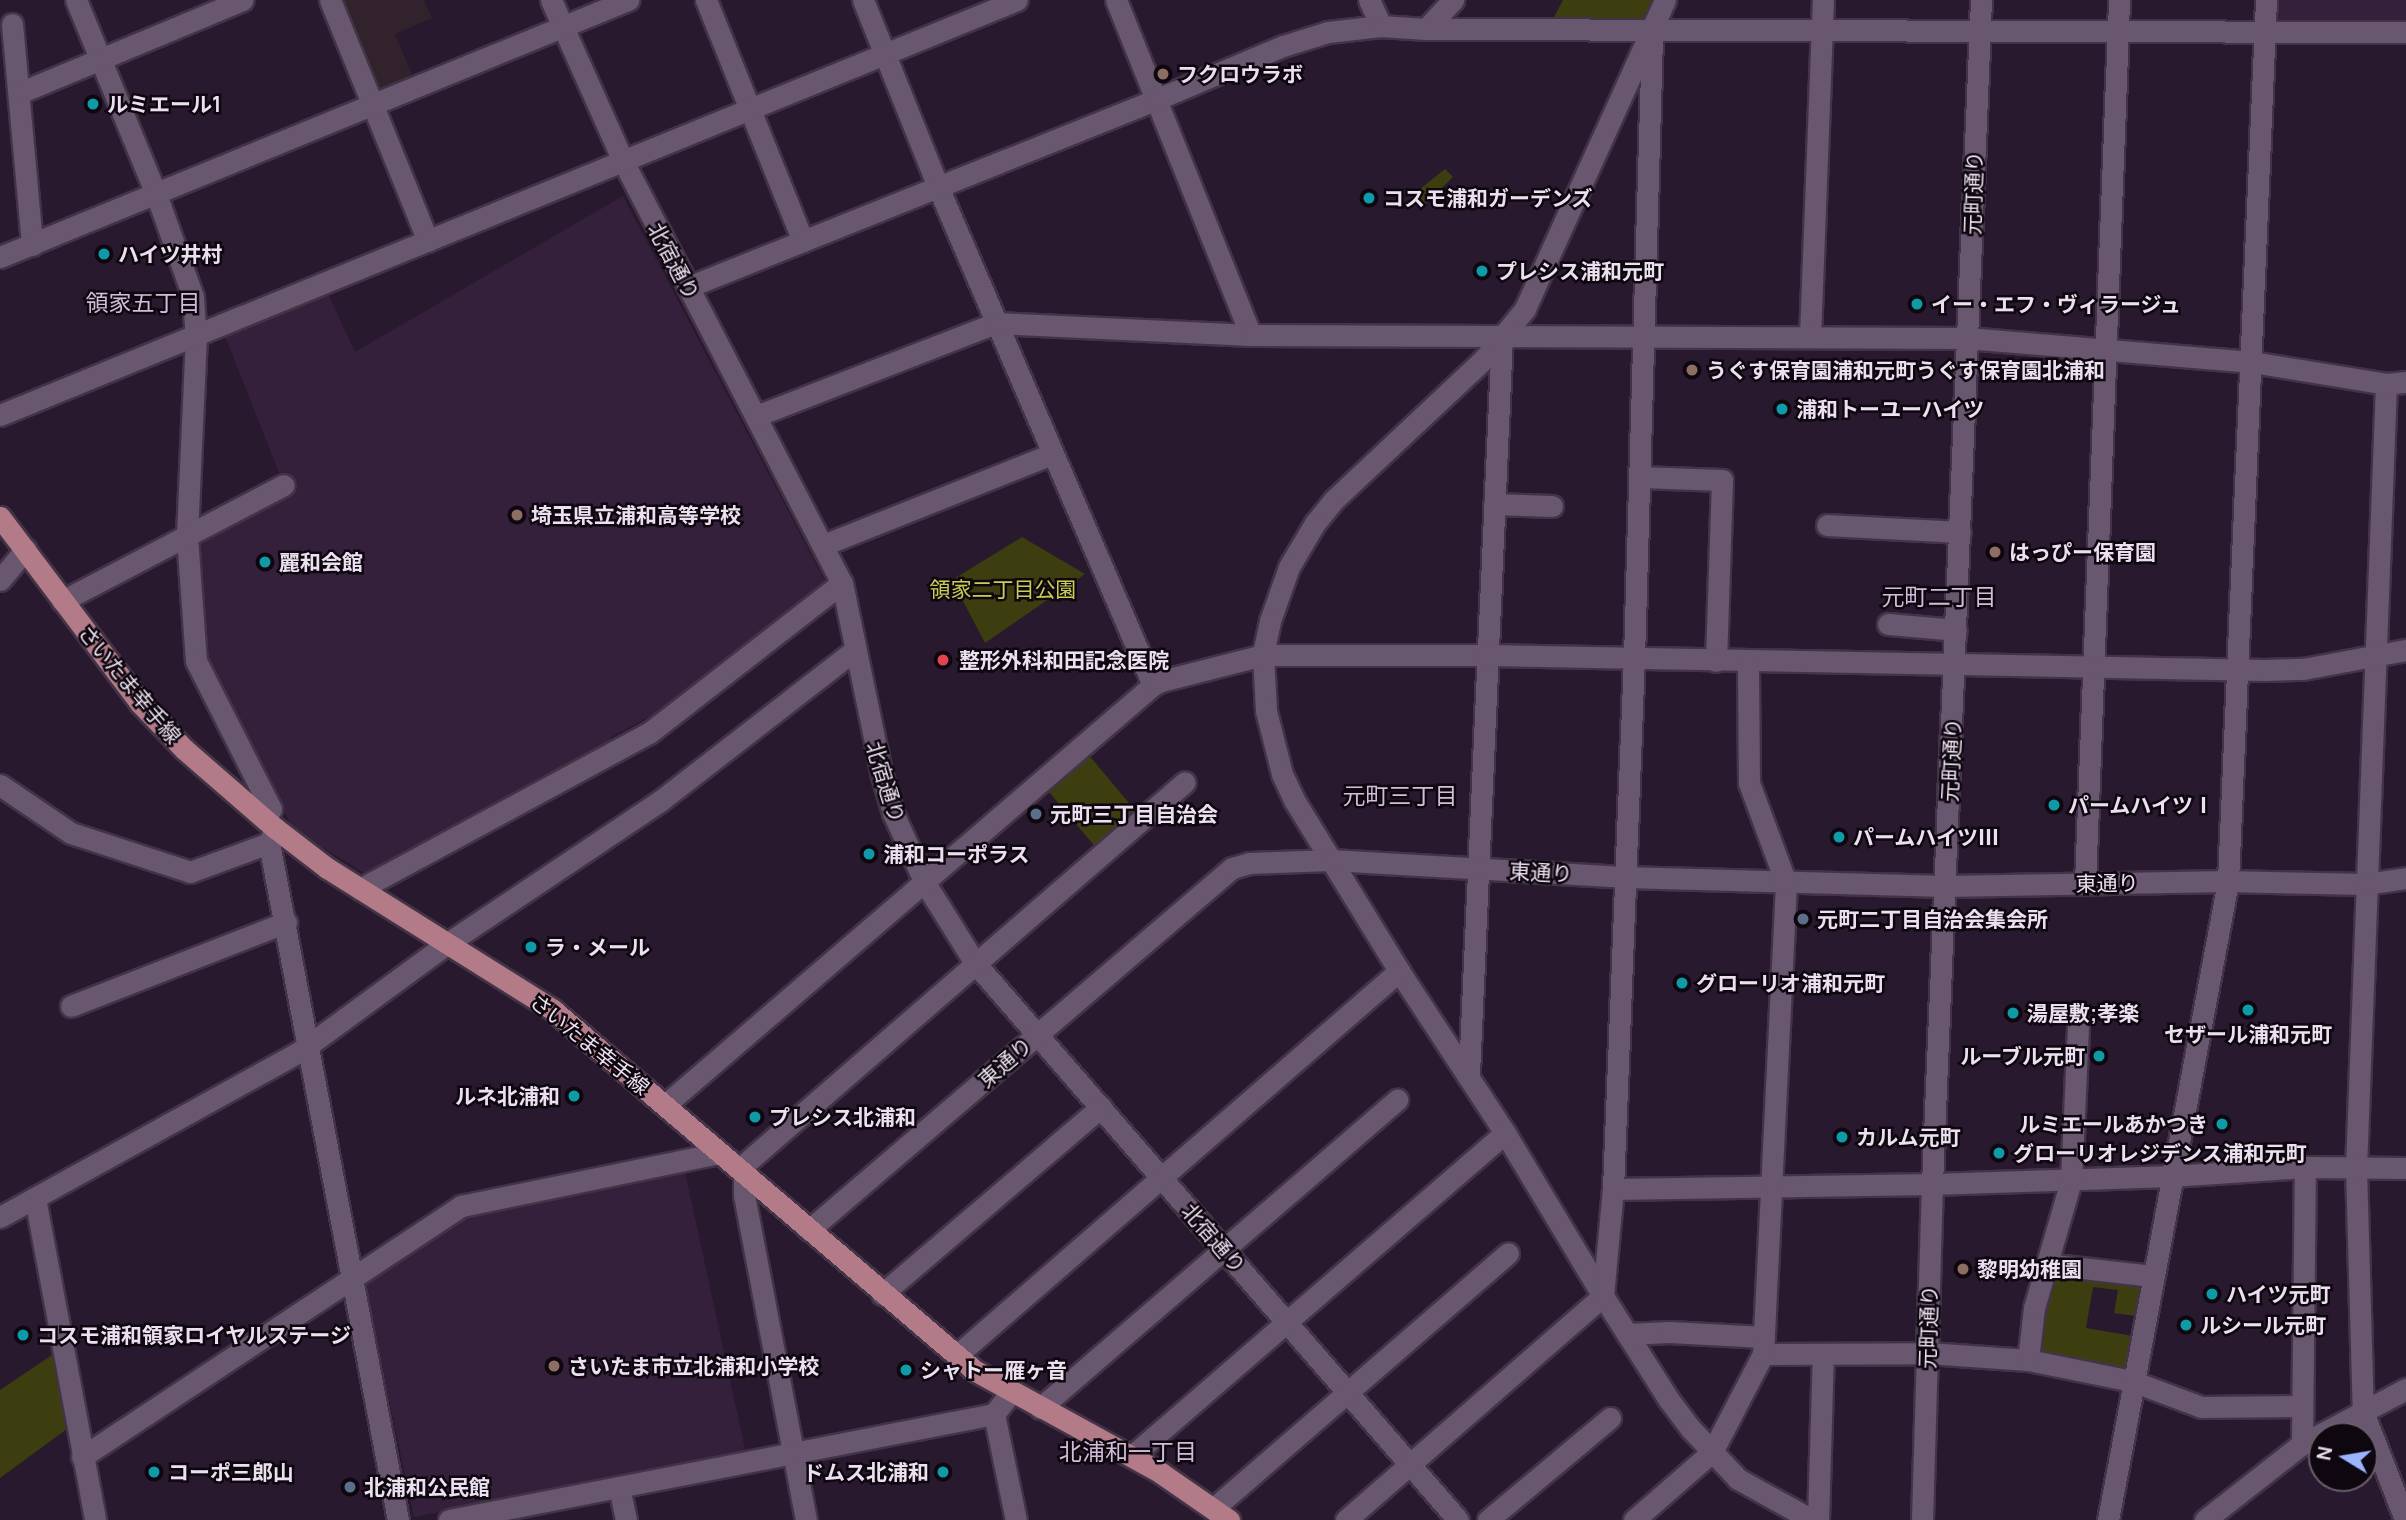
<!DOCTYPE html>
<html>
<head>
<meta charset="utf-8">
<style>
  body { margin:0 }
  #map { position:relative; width:2406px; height:1520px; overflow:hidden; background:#29192e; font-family:Manrope,"Noto Sans JP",sans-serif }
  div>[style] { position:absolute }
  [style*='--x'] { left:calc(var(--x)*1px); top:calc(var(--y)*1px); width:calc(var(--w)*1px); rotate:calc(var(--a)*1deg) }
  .commercial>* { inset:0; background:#32222c }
  .built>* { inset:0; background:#34203b }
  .green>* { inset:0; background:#3c3e0f; transform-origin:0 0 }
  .roads { filter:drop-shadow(2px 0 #423446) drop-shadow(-2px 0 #423446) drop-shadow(0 2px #423446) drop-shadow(0 -2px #423446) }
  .minor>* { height:21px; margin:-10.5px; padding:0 10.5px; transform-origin:10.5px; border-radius:10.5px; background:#69566f }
  .major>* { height:21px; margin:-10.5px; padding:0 10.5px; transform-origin:10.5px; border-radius:10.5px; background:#b37b87 }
  .dots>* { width:19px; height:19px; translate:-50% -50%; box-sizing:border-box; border:4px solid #0e0710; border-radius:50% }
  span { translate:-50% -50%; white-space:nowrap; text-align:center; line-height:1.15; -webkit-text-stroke:5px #0e0710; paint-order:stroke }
  .poi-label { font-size:21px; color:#ebe0ef; font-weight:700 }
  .left { translate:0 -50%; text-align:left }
  .right { translate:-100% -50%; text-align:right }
  .street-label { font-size:21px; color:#ebe0ef }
  .park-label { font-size:21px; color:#c9ce53 }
  .neighbourhood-label { font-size:23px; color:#d2bdd9 }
  .north { position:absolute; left:2308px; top:1422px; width:70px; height:70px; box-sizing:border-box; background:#0e0710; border:2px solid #665e69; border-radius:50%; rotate:281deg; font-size:19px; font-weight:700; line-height:28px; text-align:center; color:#ebe0ef }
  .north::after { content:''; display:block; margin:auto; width:24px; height:32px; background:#9ab5fd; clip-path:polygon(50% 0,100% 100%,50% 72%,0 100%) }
</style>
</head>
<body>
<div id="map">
  <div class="commercial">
    <i style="clip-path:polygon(335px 0,424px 0,432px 18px,395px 34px,412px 75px,377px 92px)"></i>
  </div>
  <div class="built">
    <i style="clip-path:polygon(2275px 0,2406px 0,2406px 27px,2279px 26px,2274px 19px)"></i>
    <i style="clip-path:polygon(623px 196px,827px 585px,664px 709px,611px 737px,605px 750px,460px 828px,364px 873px,293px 829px,206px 653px,198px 542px,282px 480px,223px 331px,312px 295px,328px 294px,355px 352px)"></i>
    <i style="clip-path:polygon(685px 1172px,746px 1454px,414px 1517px,363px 1278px,464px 1213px)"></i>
  </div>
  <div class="green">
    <i style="clip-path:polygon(1563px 0,1655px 0,1646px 21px,1553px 19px)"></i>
    <i style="clip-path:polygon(1445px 169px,1453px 177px,1423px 206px,1415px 193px)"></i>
    <i style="clip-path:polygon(1022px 537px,1085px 574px,985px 643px,952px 580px)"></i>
    <i style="left:1087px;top:753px;width:82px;height:54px;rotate:50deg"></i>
    <i style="clip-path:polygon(2052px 1268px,2143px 1279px,2136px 1316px,2114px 1313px,2118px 1290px,2093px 1287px,2086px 1328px,2133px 1336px,2127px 1371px,2033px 1355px)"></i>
    <i style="clip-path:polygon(55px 1353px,67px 1429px,0 1478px,0 1390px)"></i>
  </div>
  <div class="roads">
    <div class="minor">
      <i style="--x:76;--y:0;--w:210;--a:67.6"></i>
      <i style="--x:156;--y:194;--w:109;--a:70.2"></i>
      <i style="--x:193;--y:297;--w:39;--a:86"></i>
      <i style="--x:196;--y:336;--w:200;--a:92.6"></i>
      <i style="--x:187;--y:536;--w:125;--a:85.9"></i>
      <i style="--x:196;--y:661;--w:166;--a:63.1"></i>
      <i style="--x:271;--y:809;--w:12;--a:121"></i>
      <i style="--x:330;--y:0;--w:260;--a:67.9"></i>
      <i style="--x:551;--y:0;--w:176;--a:65.9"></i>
      <i style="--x:623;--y:161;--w:475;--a:62.6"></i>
      <i style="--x:842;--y:583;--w:193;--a:78.3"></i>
      <i style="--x:881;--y:772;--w:43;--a:73.7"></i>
      <i style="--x:893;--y:813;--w:77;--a:65.4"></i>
      <i style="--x:925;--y:883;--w:94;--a:58"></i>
      <i style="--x:975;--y:963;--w:737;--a:49.07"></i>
      <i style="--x:706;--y:0;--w:260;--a:68.1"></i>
      <i style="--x:863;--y:0;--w:201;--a:68.1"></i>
      <i style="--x:938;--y:187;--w:542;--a:66.65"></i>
      <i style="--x:1116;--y:0;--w:361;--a:68.1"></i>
      <i style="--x:1369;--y:0;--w:29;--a:65"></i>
      <i style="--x:1665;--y:0;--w:339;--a:114.4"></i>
      <i style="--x:1525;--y:309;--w:65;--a:129.4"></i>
      <i style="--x:1484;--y:359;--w:207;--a:136.8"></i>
      <i style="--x:1333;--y:501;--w:28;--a:129"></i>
      <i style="--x:1315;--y:523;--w:51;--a:120.6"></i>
      <i style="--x:1289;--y:567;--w:57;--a:109.4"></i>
      <i style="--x:1270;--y:621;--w:35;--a:102"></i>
      <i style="--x:1263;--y:655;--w:56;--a:86.9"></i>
      <i style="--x:1266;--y:711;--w:65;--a:75.7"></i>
      <i style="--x:1282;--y:774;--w:29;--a:65"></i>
      <i style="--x:1294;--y:800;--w:201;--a:58.4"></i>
      <i style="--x:1399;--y:971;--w:194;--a:56.8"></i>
      <i style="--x:1505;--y:1133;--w:190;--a:59"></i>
      <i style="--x:1603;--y:1296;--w:123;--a:57.6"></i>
      <i style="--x:1669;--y:1400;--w:35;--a:53"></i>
      <i style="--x:1690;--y:1428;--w:70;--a:46.7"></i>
      <i style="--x:1738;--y:1479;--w:85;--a:29"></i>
      <i style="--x:12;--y:24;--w:222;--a:84.8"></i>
      <i style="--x:1426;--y:29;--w:40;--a:-47"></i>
      <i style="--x:19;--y:93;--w:242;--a:-22.6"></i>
      <i style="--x:0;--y:257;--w:679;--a:-22.26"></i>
      <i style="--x:688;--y:287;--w:503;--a:-21.82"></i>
      <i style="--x:1155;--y:100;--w:139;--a:-22.9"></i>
      <i style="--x:1283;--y:46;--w:47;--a:-17.3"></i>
      <i style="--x:1328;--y:32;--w:53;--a:-6.5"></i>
      <i style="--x:1381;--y:26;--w:45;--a:3.8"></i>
      <i style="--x:1426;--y:29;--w:980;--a:0.18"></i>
      <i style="--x:1810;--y:337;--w:337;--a:-87.8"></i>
      <i style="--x:2386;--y:384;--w:784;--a:92.19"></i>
      <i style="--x:2356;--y:1167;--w:245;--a:88.4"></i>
      <i style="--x:2363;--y:1412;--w:110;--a:68.6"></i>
      <i style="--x:0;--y:415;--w:1098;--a:-22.2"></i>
      <i style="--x:756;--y:416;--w:257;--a:-21.2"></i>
      <i style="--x:996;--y:323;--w:255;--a:2.7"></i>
      <i style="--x:1251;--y:335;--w:716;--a:0.24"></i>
      <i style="--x:1967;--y:338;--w:286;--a:4.8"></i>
      <i style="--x:2252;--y:362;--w:136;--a:9.3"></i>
      <i style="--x:2386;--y:384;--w:20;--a:-6"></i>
      <i style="--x:1640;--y:477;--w:82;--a:2.1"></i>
      <i style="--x:1722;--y:480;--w:181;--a:91.9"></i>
      <i style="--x:1494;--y:504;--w:58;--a:2"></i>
      <i style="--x:1827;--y:525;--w:133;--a:3"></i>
      <i style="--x:823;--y:545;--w:246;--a:-21.7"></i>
      <i style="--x:0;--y:580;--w:40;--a:-50"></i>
      <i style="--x:62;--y:601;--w:250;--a:-27.6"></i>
      <i style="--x:1888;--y:624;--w:68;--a:5"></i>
      <i style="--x:0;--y:785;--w:86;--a:34.1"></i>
      <i style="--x:71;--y:833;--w:125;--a:18.1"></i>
      <i style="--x:190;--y:872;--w:84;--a:-20.2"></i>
      <i style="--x:275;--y:828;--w:16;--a:112"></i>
      <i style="--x:269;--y:843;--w:689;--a:79.21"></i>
      <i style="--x:2085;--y:883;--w:884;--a:-87.79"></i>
      <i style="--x:360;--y:889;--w:328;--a:-28.4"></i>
      <i style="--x:649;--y:733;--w:244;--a:-37.9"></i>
      <i style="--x:71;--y:1006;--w:231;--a:-21.3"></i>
      <i style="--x:1469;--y:1074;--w:740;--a:-87.44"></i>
      <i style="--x:665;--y:1105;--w:644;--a:-40.72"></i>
      <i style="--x:1153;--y:685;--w:9;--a:-27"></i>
      <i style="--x:1161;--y:681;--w:105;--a:-14.3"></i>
      <i style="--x:1263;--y:655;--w:224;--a:0"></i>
      <i style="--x:1487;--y:655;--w:778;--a:1.1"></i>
      <i style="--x:2265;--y:670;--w:38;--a:-2"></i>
      <i style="--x:2303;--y:669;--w:105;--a:-10.5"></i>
      <i style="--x:739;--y:1169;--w:590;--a:-40.95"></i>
      <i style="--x:744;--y:1174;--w:21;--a:90"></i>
      <i style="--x:744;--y:1195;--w:331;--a:79.2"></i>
      <i style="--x:1613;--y:1189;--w:319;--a:-0.9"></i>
      <i style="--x:1932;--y:1184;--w:240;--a:-1.9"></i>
      <i style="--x:2172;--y:1176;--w:133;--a:-3.9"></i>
      <i style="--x:2305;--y:1167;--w:101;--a:0.6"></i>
      <i style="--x:35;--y:1198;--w:328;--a:79.4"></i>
      <i style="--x:0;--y:1217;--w:342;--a:-28.9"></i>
      <i style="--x:299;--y:1052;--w:185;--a:-36.2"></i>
      <i style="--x:448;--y:943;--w:255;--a:-33.8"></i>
      <i style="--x:660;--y:801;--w:247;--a:-37.8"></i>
      <i style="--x:809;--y:1230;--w:557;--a:-40.56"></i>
      <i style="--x:1232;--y:868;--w:18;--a:-16"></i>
      <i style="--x:1249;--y:863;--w:82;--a:-2.1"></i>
      <i style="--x:1331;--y:860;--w:293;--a:3.3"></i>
      <i style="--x:1624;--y:877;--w:321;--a:1.6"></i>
      <i style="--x:1945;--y:886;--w:283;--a:-1"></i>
      <i style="--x:2228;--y:881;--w:137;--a:1.3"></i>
      <i style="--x:2365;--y:884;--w:41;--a:-8.3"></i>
      <i style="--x:2047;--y:1264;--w:107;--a:6.5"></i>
      <i style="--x:882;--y:1294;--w:288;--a:-40.5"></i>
      <i style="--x:1627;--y:1334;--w:42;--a:-2.7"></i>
      <i style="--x:1669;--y:1332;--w:95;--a:3"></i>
      <i style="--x:1763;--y:1354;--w:165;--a:-0.3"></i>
      <i style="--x:1928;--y:1353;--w:100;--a:4"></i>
      <i style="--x:2028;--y:1360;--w:106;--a:11.4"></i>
      <i style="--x:2132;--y:1381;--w:74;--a:20.6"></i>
      <i style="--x:2201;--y:1407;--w:99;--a:-0.6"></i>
      <i style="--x:956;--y:1356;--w:587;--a:-40.99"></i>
      <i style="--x:2028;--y:1360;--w:52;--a:-83.4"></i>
      <i style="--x:2034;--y:1308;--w:132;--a:-73.8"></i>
      <i style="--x:2071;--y:1181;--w:157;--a:-87.4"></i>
      <i style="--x:1040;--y:1408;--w:472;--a:-40.8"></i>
      <i style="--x:994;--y:1414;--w:108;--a:78.3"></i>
      <i style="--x:2302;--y:1444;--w:277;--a:-89.4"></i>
      <i style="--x:1132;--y:1456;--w:493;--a:-40.9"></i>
      <i style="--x:82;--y:1457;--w:455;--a:-33.5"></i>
      <i style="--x:461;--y:1206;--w:264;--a:-11.6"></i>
      <i style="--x:619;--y:1487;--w:34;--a:78"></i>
      <i style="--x:1214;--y:1508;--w:389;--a:-40.9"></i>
      <i style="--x:449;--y:1520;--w:555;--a:-11.01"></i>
      <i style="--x:994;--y:1414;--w:28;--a:-52"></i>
      <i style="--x:1346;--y:1520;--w:341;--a:-41.1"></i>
      <i style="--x:1603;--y:1296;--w:107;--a:-84.7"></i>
      <i style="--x:1613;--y:1189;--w:531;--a:-87.74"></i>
      <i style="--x:1634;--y:658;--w:621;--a:-88.34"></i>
      <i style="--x:1488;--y:1520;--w:159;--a:-39.9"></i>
      <i style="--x:1634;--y:1520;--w:103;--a:-41.1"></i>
      <i style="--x:1712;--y:1452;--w:110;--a:-62.5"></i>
      <i style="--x:1763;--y:1354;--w:472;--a:-87.2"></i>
      <i style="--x:1786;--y:883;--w:107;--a:-110.3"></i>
      <i style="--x:1749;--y:783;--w:121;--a:-90.5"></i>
      <i style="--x:1818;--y:1520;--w:165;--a:-88.3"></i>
      <i style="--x:1922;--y:1520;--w:336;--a:-88.3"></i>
      <i style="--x:1932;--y:1184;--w:1185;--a:-87.63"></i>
      <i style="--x:2108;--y:1520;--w:650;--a:-79.36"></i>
      <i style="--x:2228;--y:881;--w:882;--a:-87.53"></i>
      <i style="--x:2205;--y:1520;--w:123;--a:-38.1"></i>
      <i style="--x:2302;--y:1444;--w:118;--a:-27.9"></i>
    </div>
    <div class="major">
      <i style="--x:0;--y:517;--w:233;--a:53"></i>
      <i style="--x:140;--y:703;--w:64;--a:46.3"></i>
      <i style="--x:184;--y:749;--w:121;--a:41"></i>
      <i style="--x:275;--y:828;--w:66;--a:37.6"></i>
      <i style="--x:327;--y:868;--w:267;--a:32.1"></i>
      <i style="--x:553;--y:1010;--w:554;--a:40.53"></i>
      <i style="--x:974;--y:1370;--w:213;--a:28.8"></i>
      <i style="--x:1161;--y:1473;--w:83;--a:34.7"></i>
    </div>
  </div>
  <div class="dots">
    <i style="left:1163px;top:74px;background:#8d6e63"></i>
    <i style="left:93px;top:104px;background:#0f9aa8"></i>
    <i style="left:1369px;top:198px;background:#0f9aa8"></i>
    <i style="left:104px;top:254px;background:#0f9aa8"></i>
    <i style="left:1482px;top:271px;background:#0f9aa8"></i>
    <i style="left:1917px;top:304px;background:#0f9aa8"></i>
    <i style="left:1692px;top:370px;background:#8d6e63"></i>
    <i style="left:1782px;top:409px;background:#0f9aa8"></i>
    <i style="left:517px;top:515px;background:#8d6e63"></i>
    <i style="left:1995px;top:552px;background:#8d6e63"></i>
    <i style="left:265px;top:562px;background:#0f9aa8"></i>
    <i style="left:943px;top:660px;background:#e0444e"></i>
    <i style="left:2054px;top:805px;background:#0f9aa8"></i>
    <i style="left:1036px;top:814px;background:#5c6f8a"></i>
    <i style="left:1839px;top:837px;background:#0f9aa8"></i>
    <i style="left:869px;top:854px;background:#0f9aa8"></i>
    <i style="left:1803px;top:919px;background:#5c6f8a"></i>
    <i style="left:531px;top:947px;background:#0f9aa8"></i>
    <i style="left:1682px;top:983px;background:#0f9aa8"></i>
    <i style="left:2248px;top:1010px;background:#0f9aa8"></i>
    <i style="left:2013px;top:1013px;background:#0f9aa8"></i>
    <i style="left:2099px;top:1056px;background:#0f9aa8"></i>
    <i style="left:574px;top:1096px;background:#0f9aa8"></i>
    <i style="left:755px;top:1117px;background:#0f9aa8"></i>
    <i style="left:2222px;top:1124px;background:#0f9aa8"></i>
    <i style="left:1842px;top:1137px;background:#0f9aa8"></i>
    <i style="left:1999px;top:1153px;background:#0f9aa8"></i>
    <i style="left:1963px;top:1269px;background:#8d6e63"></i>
    <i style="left:2212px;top:1294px;background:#0f9aa8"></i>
    <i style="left:2186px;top:1325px;background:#0f9aa8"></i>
    <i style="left:23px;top:1335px;background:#0f9aa8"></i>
    <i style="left:554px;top:1366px;background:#8d6e63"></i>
    <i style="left:906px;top:1370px;background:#0f9aa8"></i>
    <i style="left:154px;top:1472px;background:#0f9aa8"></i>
    <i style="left:943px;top:1472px;background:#0f9aa8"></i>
    <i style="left:350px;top:1487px;background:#5c6f8a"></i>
  </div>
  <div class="poi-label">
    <span class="left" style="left:1177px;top:74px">フクロウラボ</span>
    <span class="left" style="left:107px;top:104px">ルミエール1</span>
    <span class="left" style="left:1383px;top:198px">コスモ浦和ガーデンズ</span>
    <span class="left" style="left:118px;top:254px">ハイツ井村</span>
    <span class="left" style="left:1496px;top:271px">プレシス浦和元町</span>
    <span class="left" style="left:1931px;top:304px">イー・エフ・ヴィラージュ</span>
    <span class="left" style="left:1706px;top:370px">うぐす保育園浦和元町うぐす保育園北浦和</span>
    <span class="left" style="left:1796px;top:409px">浦和トーユーハイツ</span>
    <span class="left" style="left:531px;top:515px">埼玉県立浦和高等学校</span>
    <span class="left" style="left:2009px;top:552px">はっぴー保育園</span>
    <span class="left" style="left:279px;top:562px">麗和会館</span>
    <span class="left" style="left:959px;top:660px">整形外科和田記念医院</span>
    <span class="left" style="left:2068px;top:805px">パームハイツⅠ</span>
    <span class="left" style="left:1050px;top:814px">元町三丁目自治会</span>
    <span class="left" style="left:1853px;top:837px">パームハイツⅢ</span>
    <span class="left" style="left:883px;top:854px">浦和コーポラス</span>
    <span class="left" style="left:1817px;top:919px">元町二丁目自治会集会所</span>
    <span class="left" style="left:545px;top:947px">ラ・メール</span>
    <span class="left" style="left:1696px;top:983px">グローリオ浦和元町</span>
    <span class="left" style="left:2027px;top:1013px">湯屋敷;孝楽</span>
    <span style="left:2248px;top:1034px">セザール浦和元町</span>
    <span class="right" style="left:2085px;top:1056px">ルーブル元町</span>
    <span class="right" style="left:560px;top:1096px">ルネ北浦和</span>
    <span class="left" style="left:769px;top:1117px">プレシス北浦和</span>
    <span class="right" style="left:2208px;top:1124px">ルミエールあかつき</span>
    <span class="left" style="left:1856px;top:1137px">カルム元町</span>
    <span class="left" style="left:2013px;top:1153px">グローリオレジデンス浦和元町</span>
    <span class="left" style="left:1977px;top:1269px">黎明幼稚園</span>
    <span class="left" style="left:2226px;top:1294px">ハイツ元町</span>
    <span class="left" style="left:2200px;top:1325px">ルシール元町</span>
    <span class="left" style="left:37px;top:1335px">コスモ浦和領家ロイヤルステージ</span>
    <span class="left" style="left:568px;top:1366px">さいたま市立北浦和小学校</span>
    <span class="left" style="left:920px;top:1370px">シャトー雁ヶ音</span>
    <span class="left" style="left:168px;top:1472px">コーポ三郎山</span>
    <span class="right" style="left:929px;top:1472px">ドムス北浦和</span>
    <span class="left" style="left:364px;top:1487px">北浦和公民館</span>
  </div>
  <div class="street-label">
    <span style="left:1973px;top:193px;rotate:-88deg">元町通り</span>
    <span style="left:674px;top:261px;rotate:62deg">北宿通り</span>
    <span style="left:130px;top:684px;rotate:50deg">さいたま幸手線</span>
    <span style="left:1951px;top:760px;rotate:-87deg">元町通り</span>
    <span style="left:886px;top:782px;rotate:73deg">北宿通り</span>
    <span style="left:1541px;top:872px;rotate:3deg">東通り</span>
    <span style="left:2107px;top:883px;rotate:-1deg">東通り</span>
    <span style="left:590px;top:1044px;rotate:39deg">さいたま幸手線</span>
    <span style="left:1005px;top:1062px;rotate:-41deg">東通り</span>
    <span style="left:1214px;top:1238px;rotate:49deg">北宿通り</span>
    <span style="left:1928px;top:1327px;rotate:-88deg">元町通り</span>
  </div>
  <div class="park-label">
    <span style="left:1003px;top:589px">領家二丁目公園</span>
  </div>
  <div class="neighbourhood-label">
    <span style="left:143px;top:302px">領家五丁目</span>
    <span style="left:1939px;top:596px">元町二丁目</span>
    <span style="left:1400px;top:795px">元町三丁目</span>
    <span style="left:1128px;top:1451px">北浦和一丁目</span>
  </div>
  <div class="north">N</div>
</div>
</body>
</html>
